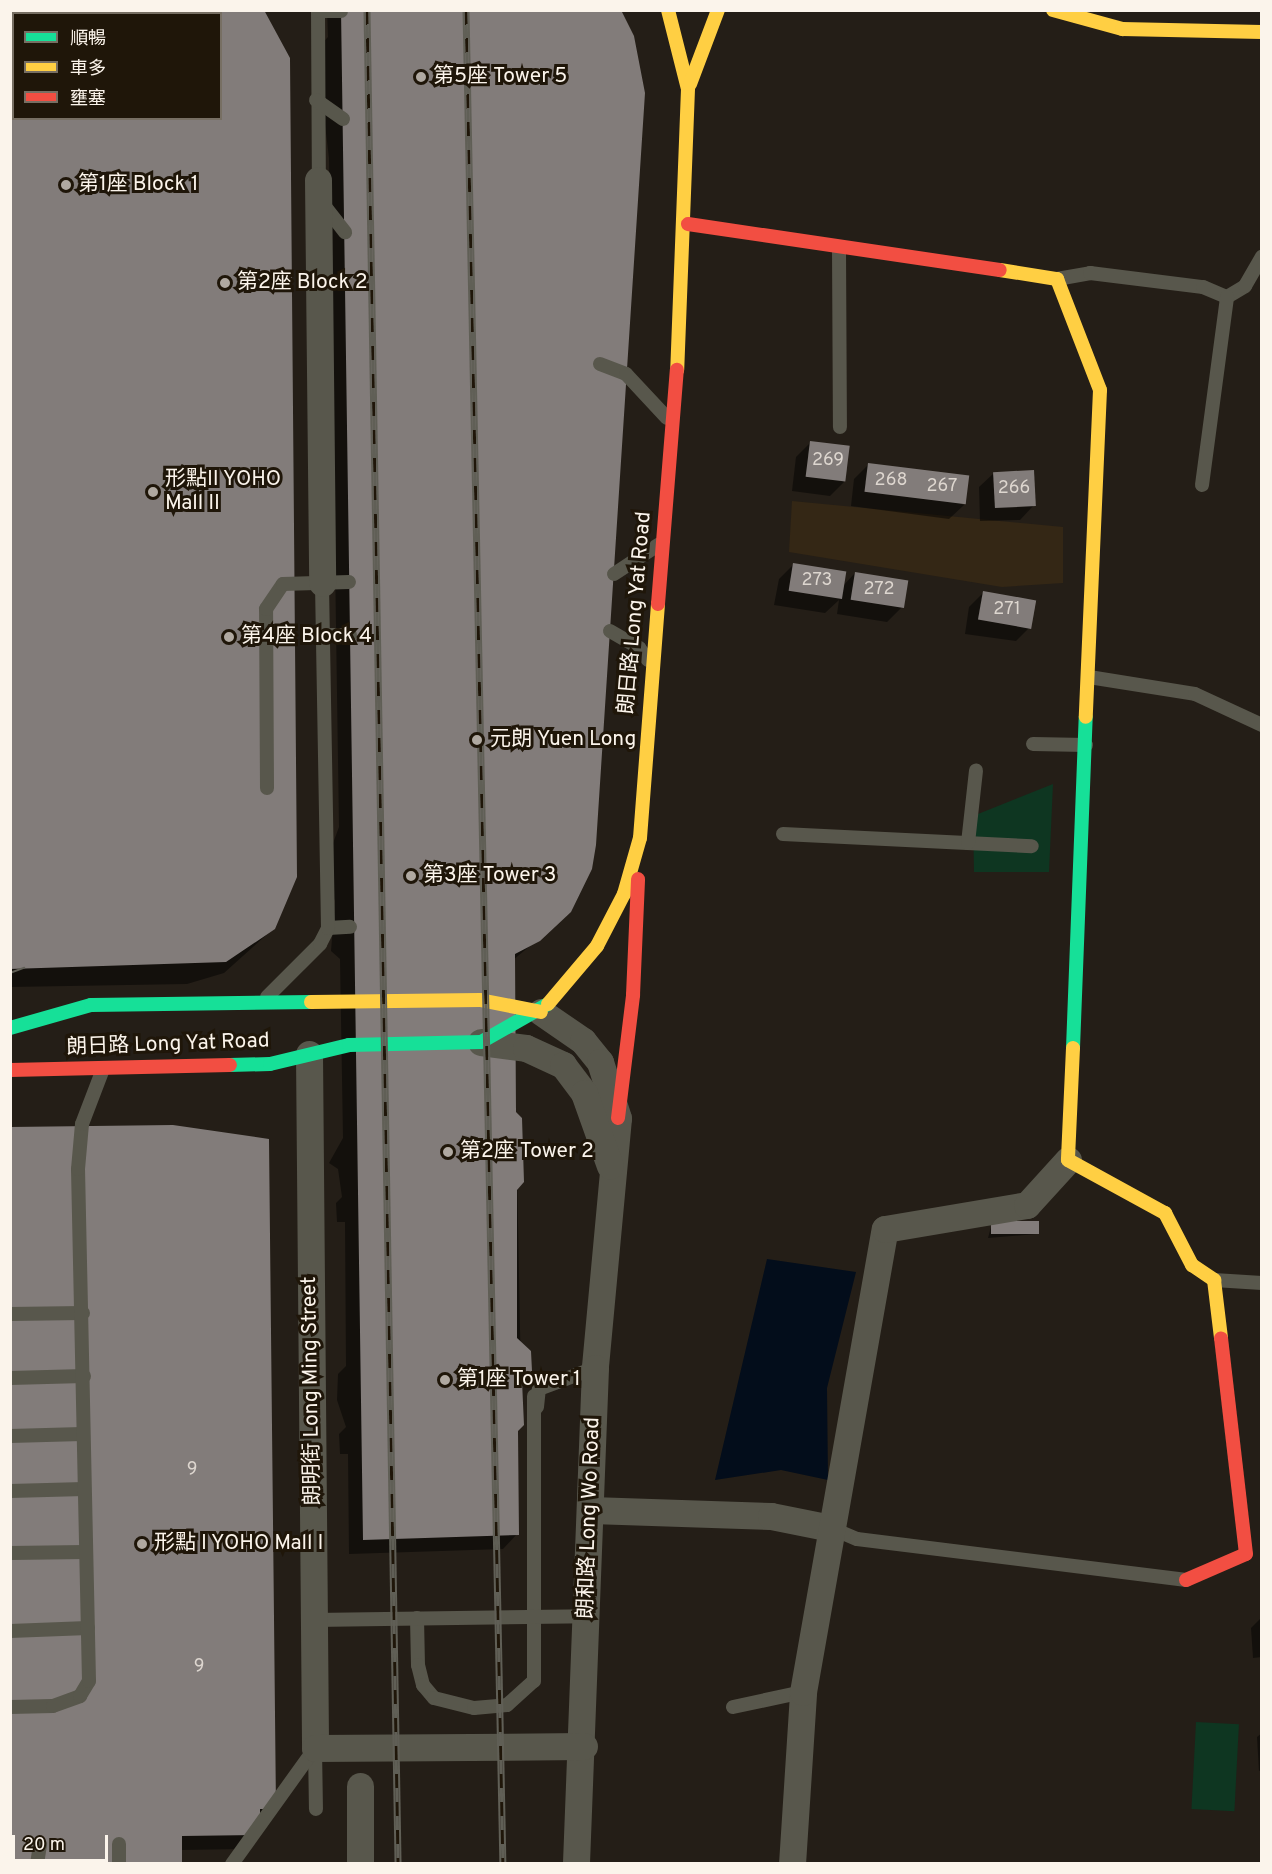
<!DOCTYPE html>
<html>
<head>
<meta charset="utf-8">
<style>
  body { margin:0 }
  #map { position:relative; width:1272px; height:1874px; overflow:hidden; background:#241e17; font-family:Overpass,"Noto Sans TC",sans-serif }
  div>[style] { position:absolute }
  [style*='--x'] { left:calc(var(--x)*1px); top:calc(var(--y)*1px); width:calc(var(--w)*1px); rotate:calc(var(--a)*1deg) }
  .built>* { inset:0; background:#342715 }
  .green>* { inset:0; background:#0e3621; transform-origin:0 0 }
  .water>* { inset:0; background:#030d1b }
  .shadow>* { inset:0; background:#0007 }
  .building>* { inset:0; background:#827c7a; transform-origin:0 0 }
  .lane>* { height:14px; margin:-7px; padding:0 7px; transform-origin:7px; border-radius:7px; background:#58574c }
  .street>* { height:27px; margin:-13.5px; padding:0 13.5px; transform-origin:13.5px; border-radius:13.5px; background:#58574c }
  .fast>* { height:14px; margin:-7px; padding:0 7px; transform-origin:7px; border-radius:7px; background:#16e098 }
  .slow>* { height:14px; margin:-7px; padding:0 7px; transform-origin:7px; border-radius:7px; background:#ffcf43 }
  .jam>* { height:14px; margin:-7px; padding:0 7px; transform-origin:7px; border-radius:7px; background:#f24e42 }
  .tram>* { height:1.5px; margin:-0.75px; padding:0 0.75px; transform-origin:0.75px; border-radius:0.75px; background:#605f56 }
  .rail>* { height:7px; margin-top:-3.5px; transform-origin:0; background:repeating-linear-gradient(90deg,#1f1609 0 14px,#605f56 0 28px); box-sizing:border-box; border-block:2px solid #605f56 }
  .dots>* { width:16px; height:16px; translate:-50% -50%; box-sizing:border-box; border:3px solid #1f1609; border-radius:50% }
  span { translate:-50% -50%; white-space:nowrap; text-align:center; line-height:1.15; -webkit-text-stroke:6px #1f1609; paint-order:stroke }
  .number-label { font-size:18px; color:#ddd6cf }
  .number-label span { -webkit-text-stroke-width:0 }
  .poi-label { font-size:21px; color:#fbf4eb }
  .left { translate:0 -50%; text-align:left }
  .street-label { font-size:21px; color:#fbf4eb }
  .frame { position:absolute; inset:0; border:12px solid #fbf4eb; pointer-events:none }
  .legend { position:absolute; left:12px; top:12px; width:210px; height:108px; box-sizing:border-box; background:#1f1609; border:2px solid #776f63; margin:0; padding:8px 10px; list-style:none; font-size:18px; color:#fbf4eb }
  .legend li { display:flex; align-items:center; gap:12px; height:30px }
  .legend b { width:30px; border:2px solid #776f63 }
  .scale { position:absolute; left:12px; top:1835px; width:96px; height:27px; box-sizing:border-box; border:3px solid #fbf4eb; border-top:0; padding-left:8px; font-size:18px; line-height:21px; white-space:nowrap; color:#fbf4eb; -webkit-text-stroke:4px #1f1609; paint-order:stroke }
</style>
</head>
<body>
<div id="map">
  <div class="built">
    <i style="clip-path:polygon(792px 501px,1063px 527px,1063px 583px,1002px 587px,789px 552px)"></i>
  </div>
  <div class="green">
    <i style="clip-path:polygon(1053px 784px,1049px 872px,974px 872px,973px 816px)"></i>
    <i style="left:1196px;top:1722px;width:43px;height:87px;rotate:3deg"></i>
  </div>
  <div class="water">
    <i style="clip-path:polygon(767px 1259px,856px 1272px,827px 1388px,828px 1480px,781px 1470px,715px 1480px)"></i>
  </div>
  <div class="shadow">
    <i style="clip-path:polygon(261px 10px,288px 58px,295px 667px,274px 928px,224px 973px,187px 984px,10px 987px,10px 113px,14px 109px,14px 118px,220px 118px)"></i>
    <i style="clip-path:polygon(327px 10px,617px 10px,554px 926px,513px 960px,521px 1380px,511px 1436px,517px 1534px,503px 1549px,349px 1554px,348px 1454px,340px 1454px,339px 1434px,346px 1427px,337px 1400px,338px 1374px,346px 1366px,345px 1222px,337px 1222px,336px 1203px,342px 1197px,338px 1169px,329px 1163px,343px 1138px,340px 959px,331px 951px,335px 901px,322px 873px,339px 827px,329px 158px,316px 50px,328px 37px)"></i>
    <i style="clip-path:polygon(810px 443px,844px 482px,830px 496px,792px 491px,796px 457px)"></i>
    <i style="clip-path:polygon(868px 465px,964px 505px,949px 519px,851px 506px,854px 479px)"></i>
    <i style="clip-path:polygon(994px 473px,1034px 505px,1020px 520px,980px 521px,979px 487px)"></i>
    <i style="clip-path:polygon(793px 565px,842px 587px,855px 573px,902px 607px,887px 622px,837px 614px,839px 600px,825px 613px,774px 605px,779px 579px)"></i>
    <i style="clip-path:polygon(983px 593px,1030px 627px,1016px 641px,965px 634px,969px 607px)"></i>
    <i style="clip-path:polygon(10px 1129px,274px 1808px,244px 1849px,181px 1850px)"></i>
    <i style="clip-path:polygon(992px 1223px,1037px 1234px,988px 1238px)"></i>
    <i style="clip-path:polygon(1262px 1617px,1262px 1657px,1253px 1658px,1251px 1628px)"></i>
    <i style="clip-path:polygon(1262px 1733px,1262px 1770px,1259px 1771px,1257px 1737px)"></i>
  </div>
  <div class="building">
    <i style="clip-path:polygon(102px 10px,264px 10px,290px 58px,297px 877px,275px 929px,226px 962px,10px 969px,10px 112px,14px 109px,14px 118px,220px 118px,220px 14px,99px 14px)"></i>
    <i style="clip-path:polygon(341px 10px,621px 10px,634px 36px,645px 93px,596px 845px,592px 869px,571px 912px,540px 941px,515px 954px,516px 1112px,522px 1118px,524px 1182px,517px 1190px,517px 1338px,531px 1351px,532px 1371px,522px 1381px,524px 1425px,518px 1431px,519px 1535px,363px 1540px)"></i>
    <i style="left:810px;top:441px;width:40px;height:36px;rotate:7deg"></i>
    <i style="left:868px;top:463px;width:102px;height:29px;rotate:7deg"></i>
    <i style="left:1034px;top:470px;width:36px;height:41px;rotate:87deg"></i>
    <i style="left:793px;top:563px;width:54px;height:28px;rotate:9deg"></i>
    <i style="left:855px;top:572px;width:54px;height:28px;rotate:9deg"></i>
    <i style="left:983px;top:591px;width:54px;height:29px;rotate:10deg"></i>
    <i style="clip-path:polygon(173px 1125px,269px 1139px,276px 1809px,260px 1809px,260px 1835px,182px 1836px,182px 1864px,10px 1864px,10px 1127px)"></i>
    <i style="left:991px;top:1221px;width:48px;height:13px"></i>
  </div>
  <div class="lane">
    <i style="--x:318;--y:10;--w:175;--a:89.7"></i>
    <i style="--x:318;--y:11;--w:23;--a:0"></i>
    <i style="--x:316;--y:100;--w:33;--a:35"></i>
    <i style="--x:323;--y:204;--w:36;--a:52"></i>
    <i style="--x:839;--y:249;--w:178;--a:89.7"></i>
    <i style="--x:1057;--y:279;--w:34;--a:-10"></i>
    <i style="--x:1090;--y:273;--w:114;--a:7.1"></i>
    <i style="--x:1203;--y:287;--w:26;--a:23"></i>
    <i style="--x:1227;--y:297;--w:21;--a:-31"></i>
    <i style="--x:1245;--y:286;--w:34;--a:-60"></i>
    <i style="--x:600;--y:364;--w:28;--a:21"></i>
    <i style="--x:626;--y:374;--w:60;--a:47"></i>
    <i style="--x:1202;--y:485;--w:190;--a:-82.4"></i>
    <i style="--x:614;--y:574;--w:53;--a:-33.4"></i>
    <i style="--x:610;--y:631;--w:34;--a:30"></i>
    <i style="--x:639;--y:648;--w:15;--a:53"></i>
    <i style="--x:322;--y:635;--w:28;--a:0"></i>
    <i style="--x:1089;--y:677;--w:107;--a:9.1"></i>
    <i style="--x:1195;--y:694;--w:74;--a:24.8"></i>
    <i style="--x:1033;--y:744;--w:53;--a:1.1"></i>
    <i style="--x:267;--y:788;--w:179;--a:-90.3"></i>
    <i style="--x:266;--y:609;--w:30;--a:-56"></i>
    <i style="--x:283;--y:584;--w:66;--a:-1.7"></i>
    <i style="--x:783;--y:834;--w:249;--a:2.8"></i>
    <i style="--x:968;--y:843;--w:73;--a:-83.7"></i>
    <i style="--x:328;--y:928;--w:22;--a:-3"></i>
    <i style="--x:267;--y:997;--w:75;--a:-45"></i>
    <i style="--x:320;--y:944;--w:18;--a:-63"></i>
    <i style="--x:328;--y:928;--w:345;--a:-91"></i>
    <i style="--x:1214;--y:1280;--w:48;--a:3.6"></i>
    <i style="--x:10;--y:1314;--w:73;--a:-0.8"></i>
    <i style="--x:10;--y:1378;--w:74;--a:-1.5"></i>
    <i style="--x:537;--y:1407;--w:18;--a:-84"></i>
    <i style="--x:539;--y:1389;--w:60;--a:-20.6"></i>
    <i style="--x:10;--y:1436;--w:72;--a:-1.6"></i>
    <i style="--x:10;--y:1491;--w:74;--a:-1.5"></i>
    <i style="--x:831;--y:1528;--w:28;--a:23"></i>
    <i style="--x:857;--y:1539;--w:332;--a:7.1"></i>
    <i style="--x:10;--y:1553;--w:75;--a:-0.8"></i>
    <i style="--x:417;--y:1618;--w:47;--a:88.8"></i>
    <i style="--x:418;--y:1665;--w:21;--a:76"></i>
    <i style="--x:423;--y:1685;--w:17;--a:50"></i>
    <i style="--x:434;--y:1698;--w:41;--a:14"></i>
    <i style="--x:474;--y:1708;--w:33;--a:-5"></i>
    <i style="--x:507;--y:1705;--w:36;--a:-42"></i>
    <i style="--x:534;--y:1681;--w:285;--a:-90"></i>
    <i style="--x:314;--y:1620;--w:273;--a:-0.8"></i>
    <i style="--x:10;--y:1631;--w:78;--a:-2.2"></i>
    <i style="--x:10;--y:1707;--w:43;--a:-1.3"></i>
    <i style="--x:53;--y:1706;--w:29;--a:-20"></i>
    <i style="--x:80;--y:1696;--w:17;--a:-59"></i>
    <i style="--x:89;--y:1681;--w:512;--a:-91.23"></i>
    <i style="--x:78;--y:1169;--w:45;--a:-84.9"></i>
    <i style="--x:82;--y:1124;--w:59;--a:-69.1"></i>
    <i style="--x:733;--y:1707;--w:72;--a:-12.1"></i>
    <i style="--x:315;--y:1748;--w:61;--a:89.1"></i>
    <i style="--x:119;--y:1844;--w:20;--a:90"></i>
    <i style="--x:37;--y:1864;--w:20;--a:-81"></i>
    <i style="--x:232;--y:1864;--w:143;--a:-54.4"></i>
  </div>
  <div class="street">
    <i style="--x:66;--y:14;--w:5;--a:-53"></i>
    <i style="--x:10;--y:73;--w:5;--a:-37"></i>
    <i style="--x:318;--y:180;--w:403;--a:89.4"></i>
    <i style="--x:541;--y:1012;--w:51;--a:34.6"></i>
    <i style="--x:583;--y:1041;--w:27;--a:51"></i>
    <i style="--x:600;--y:1062;--w:59;--a:72.2"></i>
    <i style="--x:618;--y:1118;--w:251;--a:95.3"></i>
    <i style="--x:595;--y:1368;--w:496;--a:92.2"></i>
    <i style="--x:481;--y:1042;--w:45;--a:7.6"></i>
    <i style="--x:526;--y:1048;--w:41;--a:24.7"></i>
    <i style="--x:563;--y:1065;--w:35;--a:53"></i>
    <i style="--x:584;--y:1093;--w:77;--a:70.4"></i>
    <i style="--x:309;--y:1054;--w:694;--a:89.5"></i>
    <i style="--x:315;--y:1748;--w:269;--a:-0.4"></i>
    <i style="--x:591;--y:1510;--w:180;--a:1.9"></i>
    <i style="--x:771;--y:1516;--w:61;--a:11.3"></i>
    <i style="--x:360;--y:1786;--w:78;--a:90"></i>
    <i style="--x:792;--y:1864;--w:172;--a:-86.3"></i>
    <i style="--x:803;--y:1692;--w:470;--a:-80"></i>
    <i style="--x:885;--y:1229;--w:144;--a:-9.6"></i>
    <i style="--x:1027;--y:1205;--w:61;--a:-47.7"></i>
  </div>
  <div class="fast">
    <i style="--x:10;--y:1028;--w:84;--a:-15.9"></i>
    <i style="--x:91;--y:1005;--w:220;--a:-0.8"></i>
    <i style="--x:1073;--y:1048;--w:331;--a:-87.8"></i>
    <i style="--x:230;--y:1065;--w:40;--a:-1.4"></i>
    <i style="--x:270;--y:1064;--w:81;--a:-13.5"></i>
    <i style="--x:349;--y:1045;--w:132;--a:-1.3"></i>
    <i style="--x:481;--y:1042;--w:77;--a:-29.6"></i>
  </div>
  <div class="slow">
    <i style="--x:668;--y:10;--w:81;--a:75.8"></i>
    <i style="--x:688;--y:89;--w:281;--a:92.2"></i>
    <i style="--x:1053;--y:10;--w:72;--a:15.4"></i>
    <i style="--x:1122;--y:29;--w:140;--a:1.2"></i>
    <i style="--x:690;--y:84;--w:79;--a:-69.3"></i>
    <i style="--x:1000;--y:270;--w:58;--a:9"></i>
    <i style="--x:1057;--y:279;--w:119;--a:68.8"></i>
    <i style="--x:1100;--y:390;--w:327;--a:92.5"></i>
    <i style="--x:311;--y:1002;--w:169;--a:-0.7"></i>
    <i style="--x:480;--y:1000;--w:62;--a:11.1"></i>
    <i style="--x:548;--y:1004;--w:76;--a:-49.8"></i>
    <i style="--x:597;--y:946;--w:59;--a:-62.6"></i>
    <i style="--x:624;--y:894;--w:58;--a:-74.1"></i>
    <i style="--x:640;--y:838;--w:235;--a:-85.6"></i>
    <i style="--x:1073;--y:1048;--w:112;--a:92.6"></i>
    <i style="--x:1068;--y:1160;--w:111;--a:28.7"></i>
    <i style="--x:1165;--y:1213;--w:59;--a:62.6"></i>
    <i style="--x:1192;--y:1265;--w:27;--a:34"></i>
    <i style="--x:1214;--y:1280;--w:58;--a:83.1"></i>
  </div>
  <div class="jam">
    <i style="--x:688;--y:224;--w:315;--a:8.4"></i>
    <i style="--x:658;--y:604;--w:235;--a:-85.4"></i>
    <i style="--x:10;--y:1070;--w:220;--a:-1.3"></i>
    <i style="--x:618;--y:1118;--w:124;--a:-83"></i>
    <i style="--x:633;--y:995;--w:116;--a:-87.5"></i>
    <i style="--x:1186;--y:1580;--w:65;--a:-23.4"></i>
    <i style="--x:1246;--y:1554;--w:217;--a:-96.6"></i>
  </div>
  <div class="tram">
    <i style="--x:10;--y:973;--w:15;--a:-20"></i>
  </div>
  <div class="rail">
    <i style="--x:367;--y:10;--w:1854;--a:89.04"></i>
    <i style="--x:466;--y:10;--w:1854;--a:88.86"></i>
  </div>
  <div class="dots">
    <i style="left:421px;top:77px;background:#b0a9a1"></i>
    <i style="left:66px;top:185px;background:#b0a9a1"></i>
    <i style="left:225px;top:283px;background:#b0a9a1"></i>
    <i style="left:153px;top:492px;background:#b0a9a1"></i>
    <i style="left:229px;top:637px;background:#b0a9a1"></i>
    <i style="left:477px;top:740px;background:#b0a9a1"></i>
    <i style="left:411px;top:876px;background:#b0a9a1"></i>
    <i style="left:448px;top:1152px;background:#b0a9a1"></i>
    <i style="left:445px;top:1380px;background:#b0a9a1"></i>
    <i style="left:142px;top:1544px;background:#b0a9a1"></i>
  </div>
  <div class="number-label">
    <span style="left:828px;top:461px">269</span>
    <span style="left:891px;top:481px">268</span>
    <span style="left:942px;top:487px">267</span>
    <span style="left:1014px;top:489px">266</span>
    <span style="left:817px;top:581px">273</span>
    <span style="left:879px;top:590px">272</span>
    <span style="left:1007px;top:610px">271</span>
    <span style="left:192px;top:1470px">9</span>
    <span style="left:199px;top:1667px">9</span>
  </div>
  <div class="poi-label">
    <span class="left" style="left:433px;top:77px">第5座 Tower 5</span>
    <span class="left" style="left:78px;top:185px">第1座 Block 1</span>
    <span class="left" style="left:237px;top:283px">第2座 Block 2</span>
    <span class="left" style="left:165px;top:492px">形點II YOHO<br>Mall II</span>
    <span class="left" style="left:241px;top:637px">第4座 Block 4</span>
    <span class="left" style="left:490px;top:740px">元朗 Yuen Long</span>
    <span class="left" style="left:423px;top:876px">第3座 Tower 3</span>
    <span class="left" style="left:460px;top:1152px">第2座 Tower 2</span>
    <span class="left" style="left:457px;top:1380px">第1座 Tower 1</span>
    <span class="left" style="left:154px;top:1544px">形點 I YOHO Mall I</span>
  </div>
  <div class="street-label">
    <span style="left:636px;top:613px;rotate:-85deg">朗日路 Long Yat Road</span>
    <span style="left:168px;top:1045px;rotate:-2deg">朗日路 Long Yat Road</span>
    <span style="left:312px;top:1391px;rotate:-91deg">朗明街 Long Ming Street</span>
    <span style="left:590px;top:1518px;rotate:-88deg">朗和路 Long Wo Road</span>
  </div>
  <div class="frame"></div>
  <ul class="legend">
  <li><b style="height:8px;background:#16e098"></b>順暢</li>
  <li><b style="height:8px;background:#ffcf43"></b>車多</li>
  <li><b style="height:8px;background:#f24e42"></b>壅塞</li>
  </ul>
  <div class="scale">20 m</div>
</div>
</body>
</html>
